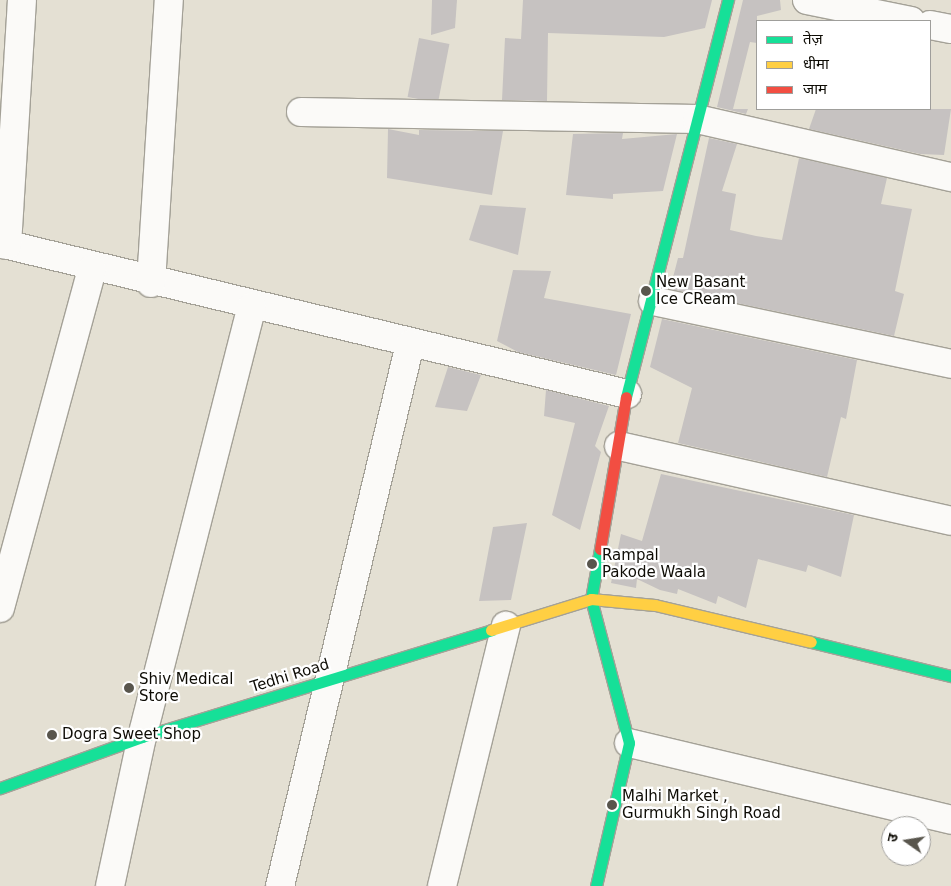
<!DOCTYPE html>
<html>
<head>
<meta charset="utf-8">
<style>
  body { margin:0 }
  #map { position:relative; width:951px; height:886px; overflow:hidden; background:#e4e0d3; font-family:"DejaVu Sans","Noto Sans Devanagari",sans-serif }
  div>[style] { position:absolute }
  [style*='--x'] { left:calc(var(--x)*1px); top:calc(var(--y)*1px); width:calc(var(--w)*1px); rotate:calc(var(--a)*1deg) }
  .building>* { inset:0; background:#c6c2c1; transform-origin:0 0 }
  .roads { filter:drop-shadow(1px 0 #a4a197) drop-shadow(-1px 0 #a4a197) drop-shadow(0 1px #a4a197) drop-shadow(0 -1px #a4a197) }
  .street>* { height:28px; margin:-14px; padding:0 14px; transform-origin:14px; border-radius:14px; background:#fbfaf8 }
  .fast>* { height:11px; margin:-5.5px; padding:0 5.5px; transform-origin:5.5px; border-radius:5.5px; background:#16e098 }
  .slow>* { height:11px; margin:-5.5px; padding:0 5.5px; transform-origin:5.5px; border-radius:5.5px; background:#ffcf43 }
  .jam>* { height:11px; margin:-5.5px; padding:0 5.5px; transform-origin:5.5px; border-radius:5.5px; background:#f24e42 }
  .dots>* { width:14px; height:14px; translate:-50% -50%; box-sizing:border-box; border:2px solid #fff; border-radius:50% }
  span { translate:-50% -50%; white-space:nowrap; text-align:center; line-height:1.15; -webkit-text-stroke:4.5px #fff; paint-order:stroke }
  .poi-label { font-size:15px; color:#0e0c05 }
  .left { translate:0 -50%; text-align:left }
  .street-label { font-size:15px; color:#0e0c05 }
  .legend { position:absolute; left:756px; top:20px; width:175px; height:90px; box-sizing:border-box; background:#fff; border:1px solid #9f9e9b; margin:0; padding:6px 9px; list-style:none; font-size:15px; color:#0e0c05 }
  .legend li { display:flex; align-items:center; gap:10px; height:25px }
  .legend b { width:25px; border:1px solid #9f9e9b }
  .north { position:absolute; left:881px; top:816px; width:50px; height:50px; box-sizing:border-box; background:#fff; border:1px solid #9f9e9b; border-radius:50%; rotate:283deg; font-size:14px; font-weight:700; line-height:20px; text-align:center; color:#0e0c05 }
  .north::after { content:''; display:block; margin:auto; width:18px; height:22px; background:#59564d; clip-path:polygon(50% 0,100% 100%,50% 72%,0 100%) }
</style>
</head>
<body>
<div id="map">
  <div class="building">
    <i style="clip-path:polygon(432px 0,457px 0,455px 28px,431px 35px)"></i>
    <i style="clip-path:polygon(523px 0,712px 0,705px 28px,664px 37px,548px 33px,547px 101px,502px 100px,505px 38px,521px 39px)"></i>
    <i style="clip-path:polygon(743px 0,780px 0,781px 10px,757px 16px,757px 43px,750px 42px,733px 109px,748px 109px,746px 114px,717px 107px)"></i>
    <i style="left:419px;top:38px;width:31px;height:60px;rotate:11deg"></i>
    <i style="clip-path:polygon(816px 109px,951px 109px,944px 155px,920px 154px,809px 129px)"></i>
    <i style="clip-path:polygon(388px 129px,419px 135px,419px 130px,503px 131px,492px 195px,387px 178px)"></i>
    <i style="clip-path:polygon(623px 133px,622px 139px,677px 134px,663px 191px,613px 194px,613px 199px,566px 195px,573px 134px)"></i>
    <i style="clip-path:polygon(709px 138px,737px 144px,722px 191px,736px 194px,730px 230px,756px 236px,782px 240px,799px 158px,887px 178px,881px 204px,912px 209px,895px 291px,904px 294px,894px 336px,670px 289px,678px 258px,683px 258px)"></i>
    <i style="clip-path:polygon(480px 205px,526px 208px,518px 255px,469px 240px)"></i>
    <i style="clip-path:polygon(513px 270px,551px 271px,544px 298px,631px 314px,616px 375px,518px 352px,497px 341px)"></i>
    <i style="clip-path:polygon(662px 319px,857px 360px,846px 419px,841px 417px,827px 477px,678px 443px,692px 388px,650px 367px)"></i>
    <i style="clip-path:polygon(448px 367px,481px 375px,467px 411px,435px 407px)"></i>
    <i style="clip-path:polygon(546px 390px,609px 406px,595px 446px,601px 452px,580px 530px,552px 515px,575px 423px,544px 416px)"></i>
    <i style="clip-path:polygon(661px 474px,854px 515px,841px 577px,808px 565px,806px 572px,758px 559px,746px 608px,718px 596px,716px 604px,678px 589px,677px 594px,660px 590px,637px 579px,636px 588px,611px 583px,621px 534px,642px 541px)"></i>
    <i style="clip-path:polygon(527px 523px,511px 600px,479px 601px,493px 527px)"></i>
  </div>
  <div class="roads">
    <div class="street">
      <i style="--x:807;--y:0;--w:106;--a:11.4"></i>
      <i style="--x:930;--y:25;--w:21;--a:11"></i>
      <i style="--x:301;--y:112;--w:396;--a:1"></i>
      <i style="--x:697;--y:119;--w:261;--a:12.9"></i>
      <i style="--x:0;--y:243;--w:645;--a:13.54"></i>
      <i style="--x:7;--y:245;--w:245;--a:-86.5"></i>
      <i style="--x:151;--y:283;--w:284;--a:-86.4"></i>
      <i style="--x:653;--y:301;--w:305;--a:11.9"></i>
      <i style="--x:619;--y:446;--w:340;--a:12.7"></i>
      <i style="--x:0;--y:608;--w:351;--a:-74.8"></i>
      <i style="--x:629;--y:743;--w:331;--a:13.4"></i>
      <i style="--x:110;--y:886;--w:152;--a:-77.9"></i>
      <i style="--x:142;--y:737;--w:444;--a:-75.7"></i>
      <i style="--x:280;--y:886;--w:557;--a:-76.51"></i>
      <i style="--x:442;--y:886;--w:268;--a:-76.2"></i>
    </div>
    <div class="fast">
      <i style="--x:626;--y:397;--w:410;--a:-75.6"></i>
      <i style="--x:811;--y:642;--w:144;--a:13.7"></i>
      <i style="--x:0;--y:788;--w:151;--a:-19.8"></i>
      <i style="--x:142;--y:737;--w:365;--a:-17"></i>
      <i style="--x:596;--y:886;--w:147;--a:-77"></i>
      <i style="--x:629;--y:743;--w:149;--a:-104.8"></i>
      <i style="--x:591;--y:599;--w:51;--a:-79.8"></i>
    </div>
    <div class="slow">
      <i style="--x:491;--y:630;--w:105;--a:-17.2"></i>
      <i style="--x:591;--y:599;--w:64;--a:5.4"></i>
      <i style="--x:655;--y:605;--w:160;--a:13.3"></i>
    </div>
    <div class="jam">
      <i style="--x:600;--y:549;--w:154;--a:-80.3"></i>
    </div>
  </div>
  <div class="dots">
    <i style="left:646px;top:291px;background:#59564d"></i>
    <i style="left:592px;top:564px;background:#59564d"></i>
    <i style="left:129px;top:688px;background:#59564d"></i>
    <i style="left:52px;top:735px;background:#59564d"></i>
    <i style="left:612px;top:805px;background:#59564d"></i>
  </div>
  <div class="poi-label">
    <span class="left" style="left:656px;top:291px">New Basant<br>Ice CReam</span>
    <span class="left" style="left:602px;top:564px">Rampal<br>Pakode Waala</span>
    <span class="left" style="left:139px;top:688px">Shiv Medical<br>Store</span>
    <span class="left" style="left:62px;top:735px">Dogra Sweet Shop</span>
    <span class="left" style="left:622px;top:805px">Malhi Market ,<br>Gurmukh Singh Road</span>
  </div>
  <div class="street-label">
    <span style="left:290px;top:676px;rotate:-17deg">Tedhi Road</span>
  </div>
  <ul class="legend">
  <li><b style="height:6px;background:#16e098"></b>तेज़</li>
  <li><b style="height:6px;background:#ffcf43"></b>धीमा</li>
  <li><b style="height:6px;background:#f24e42"></b>जाम</li>
  </ul>
  <div class="north">उ</div>
</div>
</body>
</html>
